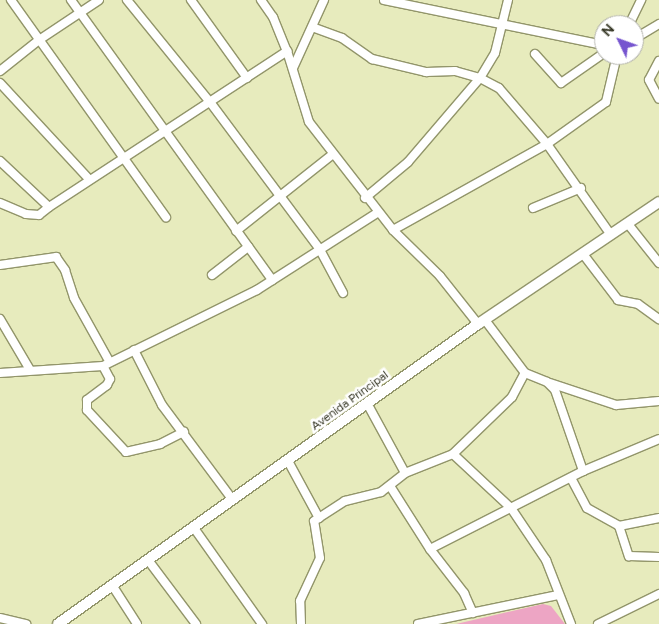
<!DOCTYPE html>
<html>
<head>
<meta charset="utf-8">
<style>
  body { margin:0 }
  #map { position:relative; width:659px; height:624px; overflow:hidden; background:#e7ebbd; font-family:Figtree,sans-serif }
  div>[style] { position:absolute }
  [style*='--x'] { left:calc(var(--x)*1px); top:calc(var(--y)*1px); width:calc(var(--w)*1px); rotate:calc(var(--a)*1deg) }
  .green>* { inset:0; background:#eda5c4 }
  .roads { filter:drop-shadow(1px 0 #92956a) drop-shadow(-1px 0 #92956a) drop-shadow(0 1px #92956a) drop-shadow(0 -1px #92956a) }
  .street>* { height:8px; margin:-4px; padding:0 4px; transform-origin:4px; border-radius:4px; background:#fff }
  .secondary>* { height:10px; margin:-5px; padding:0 5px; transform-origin:5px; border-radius:5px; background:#fff }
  span { translate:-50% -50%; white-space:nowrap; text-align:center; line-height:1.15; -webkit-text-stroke:5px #fff; paint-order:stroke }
  .street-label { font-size:12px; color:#363725 }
  .north { position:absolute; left:594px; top:15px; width:50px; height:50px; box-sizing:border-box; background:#fff; border:1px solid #afafa8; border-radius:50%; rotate:312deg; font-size:14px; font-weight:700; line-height:20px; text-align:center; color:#363725 }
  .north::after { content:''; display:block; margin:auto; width:18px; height:22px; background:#7655cf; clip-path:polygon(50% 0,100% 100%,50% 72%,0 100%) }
</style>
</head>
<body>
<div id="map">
  <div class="green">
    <i style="clip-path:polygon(543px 604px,551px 606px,565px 624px,456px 624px)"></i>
  </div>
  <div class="roads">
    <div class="street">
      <i style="--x:11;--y:0;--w:267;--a:54.5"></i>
      <i style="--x:71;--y:0;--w:345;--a:54.3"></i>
      <i style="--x:127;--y:0;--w:132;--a:50.9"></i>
      <i style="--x:210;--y:102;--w:182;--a:53.3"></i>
      <i style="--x:319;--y:248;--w:51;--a:61.9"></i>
      <i style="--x:191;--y:0;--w:96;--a:54.3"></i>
      <i style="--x:261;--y:0;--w:21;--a:55"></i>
      <i style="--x:273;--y:17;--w:37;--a:68"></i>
      <i style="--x:287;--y:51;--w:74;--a:72.8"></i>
      <i style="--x:309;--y:122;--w:137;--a:52.1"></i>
      <i style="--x:384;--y:0;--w:225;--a:11.6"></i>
      <i style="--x:629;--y:25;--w:28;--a:-64"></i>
      <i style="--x:312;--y:27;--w:32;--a:20"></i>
      <i style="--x:342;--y:38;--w:37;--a:35"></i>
      <i style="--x:372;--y:59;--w:56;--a:13.5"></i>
      <i style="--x:426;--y:72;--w:29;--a:-2"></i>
      <i style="--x:455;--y:71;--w:26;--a:16"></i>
      <i style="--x:480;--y:78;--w:21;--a:28"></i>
      <i style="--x:499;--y:88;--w:74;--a:49.4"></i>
      <i style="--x:547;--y:144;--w:72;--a:-35.4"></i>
      <i style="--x:606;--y:102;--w:48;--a:-76.8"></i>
      <i style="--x:634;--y:39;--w:29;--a:-31"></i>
      <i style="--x:535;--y:54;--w:39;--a:48"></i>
      <i style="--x:561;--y:83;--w:52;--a:-34.9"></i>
      <i style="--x:659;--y:61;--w:21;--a:118"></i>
      <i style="--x:649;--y:80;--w:21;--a:62"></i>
      <i style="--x:293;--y:68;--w:75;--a:-65.5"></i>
      <i style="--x:0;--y:71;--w:50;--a:-38.5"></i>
      <i style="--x:39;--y:40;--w:72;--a:-33.7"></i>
      <i style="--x:0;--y:83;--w:131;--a:47.2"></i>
      <i style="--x:0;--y:161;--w:67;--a:43.2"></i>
      <i style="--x:49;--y:207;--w:285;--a:-33.2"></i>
      <i style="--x:365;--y:198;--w:56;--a:-39.9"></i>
      <i style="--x:408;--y:162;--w:111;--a:-49.4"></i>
      <i style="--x:480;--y:78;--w:29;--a:-59"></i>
      <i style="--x:495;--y:53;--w:55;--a:-76.2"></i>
      <i style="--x:0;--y:203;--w:28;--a:23"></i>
      <i style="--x:26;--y:214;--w:13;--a:4"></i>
      <i style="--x:39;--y:215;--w:13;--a:-39"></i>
      <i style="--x:533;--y:208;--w:52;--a:-22.6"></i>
      <i style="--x:628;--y:224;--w:50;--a:51.5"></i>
      <i style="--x:236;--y:231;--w:122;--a:-38.4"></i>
      <i style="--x:583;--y:254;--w:58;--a:52.7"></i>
      <i style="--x:618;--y:300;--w:20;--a:11"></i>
      <i style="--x:638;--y:304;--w:26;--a:36"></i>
      <i style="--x:0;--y:265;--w:57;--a:-8.1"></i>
      <i style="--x:56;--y:257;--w:16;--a:55"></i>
      <i style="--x:65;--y:270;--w:29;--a:72"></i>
      <i style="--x:74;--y:298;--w:72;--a:60.9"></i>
      <i style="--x:212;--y:275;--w:46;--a:-37.9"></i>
      <i style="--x:0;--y:319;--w:59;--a:59.5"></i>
      <i style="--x:485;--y:320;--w:66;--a:53"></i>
      <i style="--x:525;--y:373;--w:24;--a:22"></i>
      <i style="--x:547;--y:382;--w:11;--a:45"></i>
      <i style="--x:555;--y:390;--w:86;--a:70.9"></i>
      <i style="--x:478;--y:324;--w:61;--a:-128.4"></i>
      <i style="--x:440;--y:276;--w:66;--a:-135.6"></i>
      <i style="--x:393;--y:230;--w:176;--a:-29.2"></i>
      <i style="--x:547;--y:144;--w:111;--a:54.9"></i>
      <i style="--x:134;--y:350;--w:62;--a:63"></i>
      <i style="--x:162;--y:405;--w:117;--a:53.3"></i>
      <i style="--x:103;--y:366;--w:15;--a:62"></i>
      <i style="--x:110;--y:379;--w:7;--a:117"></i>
      <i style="--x:107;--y:385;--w:25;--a:143"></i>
      <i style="--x:87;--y:400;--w:10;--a:90"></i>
      <i style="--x:87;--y:410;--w:57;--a:47.1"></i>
      <i style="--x:126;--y:452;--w:35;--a:-13"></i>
      <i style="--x:160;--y:444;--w:27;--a:-27"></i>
      <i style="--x:0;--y:373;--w:103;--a:-3.9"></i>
      <i style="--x:103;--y:366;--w:172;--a:-26.3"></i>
      <i style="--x:257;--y:290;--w:143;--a:-32.7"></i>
      <i style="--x:550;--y:383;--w:70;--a:18.4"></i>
      <i style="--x:616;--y:405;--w:43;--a:-5.3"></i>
      <i style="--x:368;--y:405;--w:77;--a:61.4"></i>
      <i style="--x:453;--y:454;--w:79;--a:43"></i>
      <i style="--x:511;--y:508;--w:63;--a:56.1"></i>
      <i style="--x:546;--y:560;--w:69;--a:68.7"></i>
      <i style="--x:288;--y:461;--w:65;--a:61.5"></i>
      <i style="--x:571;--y:478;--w:34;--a:62"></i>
      <i style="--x:587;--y:508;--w:37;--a:29"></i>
      <i style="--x:619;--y:526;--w:41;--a:-11.3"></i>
      <i style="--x:390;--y:486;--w:75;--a:57.6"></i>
      <i style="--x:430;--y:549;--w:56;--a:52.3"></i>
      <i style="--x:464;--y:593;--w:22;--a:66"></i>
      <i style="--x:619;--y:526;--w:32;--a:72"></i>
      <i style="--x:629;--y:556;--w:30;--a:2"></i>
      <i style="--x:194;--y:528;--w:118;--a:54.7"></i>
      <i style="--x:430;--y:549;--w:172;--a:-27"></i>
      <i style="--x:583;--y:471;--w:82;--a:-22.8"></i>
      <i style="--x:148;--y:560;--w:80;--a:53.1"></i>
      <i style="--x:112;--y:585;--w:46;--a:57.3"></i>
      <i style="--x:0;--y:618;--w:27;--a:13"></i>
      <i style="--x:301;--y:624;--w:23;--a:-92"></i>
      <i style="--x:300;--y:601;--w:47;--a:-65.1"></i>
      <i style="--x:320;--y:558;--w:37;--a:-99"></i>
      <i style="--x:314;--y:521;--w:37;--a:-33"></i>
      <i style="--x:345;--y:501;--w:37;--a:-14"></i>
      <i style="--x:381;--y:492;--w:31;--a:-38"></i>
      <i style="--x:405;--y:473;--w:52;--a:-21.6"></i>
      <i style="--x:453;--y:454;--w:82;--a:-44"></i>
      <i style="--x:512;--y:397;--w:27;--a:-62"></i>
      <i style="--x:418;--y:624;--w:143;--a:-11.7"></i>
      <i style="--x:598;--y:624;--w:68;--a:-26.2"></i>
    </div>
    <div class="secondary">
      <i style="--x:58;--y:624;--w:516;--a:-35.54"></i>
      <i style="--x:478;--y:324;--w:218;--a:-34"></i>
    </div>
  </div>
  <div class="street-label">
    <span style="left:350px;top:401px;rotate:-36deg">Avenida Principal</span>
  </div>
  <div class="north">N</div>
</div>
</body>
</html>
